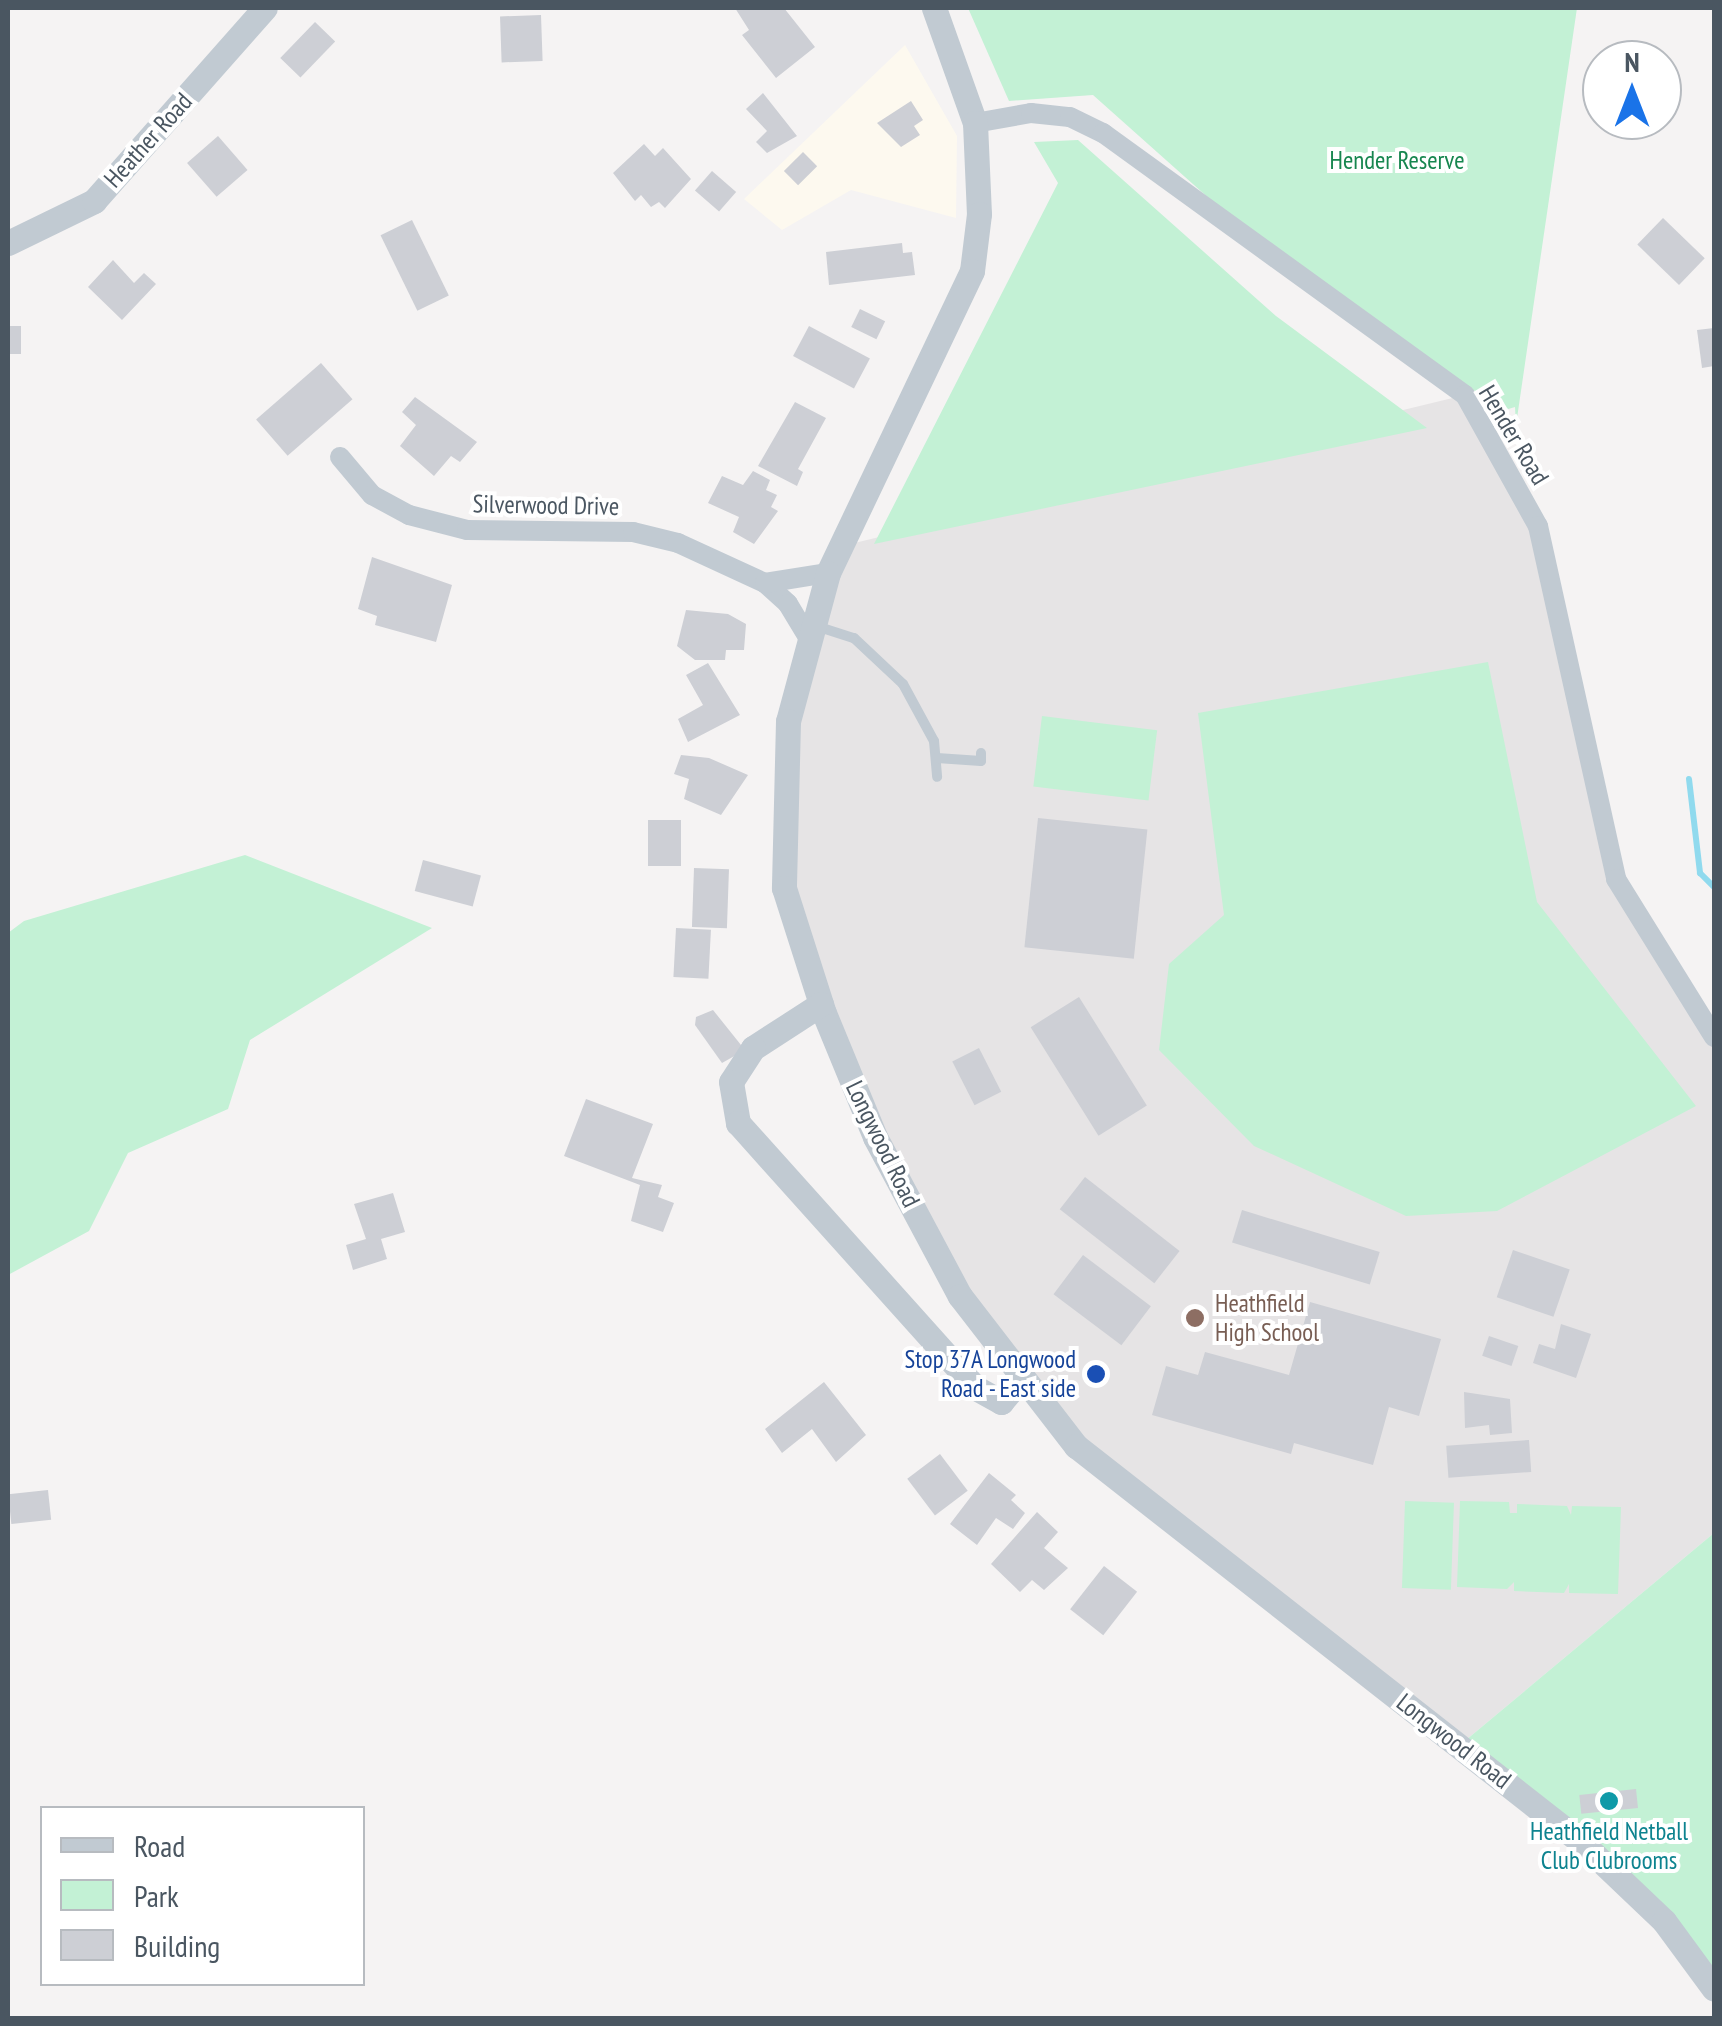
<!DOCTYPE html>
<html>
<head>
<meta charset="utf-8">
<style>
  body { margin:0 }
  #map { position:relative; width:1722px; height:2026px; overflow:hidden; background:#f5f3f3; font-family:"PT Sans Narrow",sans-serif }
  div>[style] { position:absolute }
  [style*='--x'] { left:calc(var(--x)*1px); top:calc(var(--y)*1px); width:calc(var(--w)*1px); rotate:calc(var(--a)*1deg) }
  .commercial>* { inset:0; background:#fdf9ef }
  .education>* { inset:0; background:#e6e4e5 }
  .green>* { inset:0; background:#c3f1d5; transform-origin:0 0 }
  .stream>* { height:6px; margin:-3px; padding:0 3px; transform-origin:3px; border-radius:3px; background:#90daee }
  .building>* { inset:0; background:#cdcfd5; transform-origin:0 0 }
  .service>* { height:10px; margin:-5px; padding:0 5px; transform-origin:5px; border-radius:5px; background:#c1cad2 }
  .minor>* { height:20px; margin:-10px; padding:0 10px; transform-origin:10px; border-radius:10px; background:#c1cad2 }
  .tertiary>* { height:25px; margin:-12.5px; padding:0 12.5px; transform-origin:12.5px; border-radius:12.5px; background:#c1cad2 }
  .dots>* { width:28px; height:28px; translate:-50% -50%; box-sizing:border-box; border:5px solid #fff; border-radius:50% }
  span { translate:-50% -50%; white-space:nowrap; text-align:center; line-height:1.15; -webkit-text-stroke:8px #fff; paint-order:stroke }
  .street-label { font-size:25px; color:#4a5661 }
  .park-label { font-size:25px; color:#17864f }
  .education-label { font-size:25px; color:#785e54 }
  .left { translate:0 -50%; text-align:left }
  .transit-label { font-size:25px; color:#164399 }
  .right { translate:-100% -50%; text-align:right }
  .culture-label { font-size:25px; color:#0d838f }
  .frame { position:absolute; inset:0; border:10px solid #4a5661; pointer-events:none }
  .legend { position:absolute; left:40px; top:1806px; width:325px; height:180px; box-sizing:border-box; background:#fff; border:2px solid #b7bbc0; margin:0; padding:12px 18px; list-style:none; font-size:30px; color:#4a5661 }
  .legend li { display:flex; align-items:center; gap:20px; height:50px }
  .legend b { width:50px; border:2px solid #b7bbc0 }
  .north { position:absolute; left:1582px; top:40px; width:100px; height:100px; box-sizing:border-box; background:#fff; border:2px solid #b7bbc0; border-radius:50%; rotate:0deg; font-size:28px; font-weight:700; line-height:40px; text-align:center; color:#4a5661 }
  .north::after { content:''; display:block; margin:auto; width:35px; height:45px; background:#1a73e8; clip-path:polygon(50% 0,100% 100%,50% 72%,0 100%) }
</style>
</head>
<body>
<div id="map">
  <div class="commercial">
    <i style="clip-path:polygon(905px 45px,957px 136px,956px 218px,851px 190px,782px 230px,744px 199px)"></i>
  </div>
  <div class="education">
    <i style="clip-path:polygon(1465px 395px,1538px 526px,1616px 879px,1714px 1037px,1714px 1533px,1460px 1745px,1126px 1488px,1022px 1378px,875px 1137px,784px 888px,788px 721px,838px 547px)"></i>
  </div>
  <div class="green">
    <i style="clip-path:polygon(968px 8px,1577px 8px,1516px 425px,1515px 407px,1505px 410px,1304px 283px,1093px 95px,1009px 101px)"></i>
    <i style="clip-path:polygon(1078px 140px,1276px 316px,1427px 428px,874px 544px,1058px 183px,1034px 142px)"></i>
    <i style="clip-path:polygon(1488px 662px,1537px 902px,1696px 1106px,1497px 1211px,1406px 1216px,1254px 1146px,1159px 1050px,1169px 964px,1224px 915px,1198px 713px)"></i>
    <i style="left:1042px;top:716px;width:116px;height:71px;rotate:7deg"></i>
    <i style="clip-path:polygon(245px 855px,432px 928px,250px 1040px,228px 1109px,128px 1153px,89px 1231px,8px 1275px,8px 933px,24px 921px)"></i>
    <i style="left:1405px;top:1501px;width:49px;height:87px;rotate:2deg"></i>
    <i style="clip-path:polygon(1460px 1501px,1509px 1502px,1510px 1513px,1517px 1513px,1517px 1504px,1567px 1506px,1571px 1515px,1572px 1506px,1621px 1507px,1618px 1594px,1569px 1593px,1569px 1584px,1564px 1593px,1514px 1591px,1514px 1582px,1507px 1589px,1457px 1587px)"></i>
    <i style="clip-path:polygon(1714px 1533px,1714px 1989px,1701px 1968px,1460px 1745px)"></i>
  </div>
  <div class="stream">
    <i style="--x:1689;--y:779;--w:95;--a:83.3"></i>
    <i style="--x:1700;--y:873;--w:20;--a:45"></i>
  </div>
  <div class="building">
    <i style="clip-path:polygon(735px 8px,784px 8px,815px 47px,776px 78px,742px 35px,749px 30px)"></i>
    <i style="left:541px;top:15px;width:46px;height:41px;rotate:88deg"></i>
    <i style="left:315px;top:22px;width:28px;height:50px;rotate:44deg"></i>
    <i style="clip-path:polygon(763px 93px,797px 136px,767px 153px,756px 142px,767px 131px,746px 109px)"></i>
    <i style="clip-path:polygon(911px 101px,923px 120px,914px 126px,920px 135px,901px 147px,877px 123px)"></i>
    <i style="left:218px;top:136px;width:45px;height:41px;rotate:49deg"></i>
    <i style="clip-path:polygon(644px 144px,655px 156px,663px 148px,691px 179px,665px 208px,659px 202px,651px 207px,641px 195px,635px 201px,613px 173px)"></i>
    <i style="left:803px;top:152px;width:20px;height:27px;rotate:45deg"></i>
    <i style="left:712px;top:171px;width:32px;height:26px;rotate:41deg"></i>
    <i style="left:1663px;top:218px;width:58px;height:37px;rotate:44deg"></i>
    <i style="left:412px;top:220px;width:84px;height:35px;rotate:64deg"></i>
    <i style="clip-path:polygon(902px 243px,903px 253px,912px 252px,915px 275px,829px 285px,826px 252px)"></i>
    <i style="clip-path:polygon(113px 260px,134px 283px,144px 273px,156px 284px,122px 320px,88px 287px)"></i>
    <i style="left:860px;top:309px;width:28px;height:20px;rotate:26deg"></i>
    <i style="left:8px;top:326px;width:13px;height:28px"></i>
    <i style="left:809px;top:326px;width:69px;height:34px;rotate:28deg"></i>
    <i style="clip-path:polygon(1714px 328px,1714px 366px,1702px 368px,1697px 330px)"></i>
    <i style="left:321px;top:363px;width:48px;height:86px;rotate:49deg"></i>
    <i style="clip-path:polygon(415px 397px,477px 442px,460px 462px,451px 456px,434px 476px,400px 446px,416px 425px,402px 412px)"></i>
    <i style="clip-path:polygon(795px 402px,826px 418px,798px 469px,803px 472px,797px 486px,758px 466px)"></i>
    <i style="clip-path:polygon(753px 471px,770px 480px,766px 490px,777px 495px,771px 507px,778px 511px,754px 544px,733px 532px,739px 517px,708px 503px,722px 476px,743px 485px)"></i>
    <i style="clip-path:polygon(372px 557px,452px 585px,436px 642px,375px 625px,377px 616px,358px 609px)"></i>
    <i style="clip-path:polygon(686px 610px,728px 614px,746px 624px,744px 650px,726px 650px,725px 660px,695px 660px,677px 646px)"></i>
    <i style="clip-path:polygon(708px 663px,740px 715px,688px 742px,678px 719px,703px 705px,686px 675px)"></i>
    <i style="clip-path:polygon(681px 755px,709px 758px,748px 775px,721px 815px,684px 799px,689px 779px,674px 774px)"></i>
    <i style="left:1038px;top:818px;width:110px;height:130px;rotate:6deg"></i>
    <i style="left:648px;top:820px;width:33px;height:46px"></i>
    <i style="left:423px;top:860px;width:60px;height:32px;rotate:15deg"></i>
    <i style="left:694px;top:868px;width:35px;height:59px;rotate:2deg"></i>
    <i style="left:676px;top:928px;width:35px;height:49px;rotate:3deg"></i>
    <i style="left:1079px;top:997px;width:128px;height:57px;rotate:58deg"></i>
    <i style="clip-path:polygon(713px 1010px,745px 1050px,722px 1063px,695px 1025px,696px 1017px)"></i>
    <i style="left:979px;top:1048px;width:49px;height:30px;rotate:63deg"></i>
    <i style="clip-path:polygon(586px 1099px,653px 1124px,632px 1178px,662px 1185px,658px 1197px,674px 1203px,663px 1232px,631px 1221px,640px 1185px,564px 1156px)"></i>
    <i style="left:1085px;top:1177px;width:120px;height:41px;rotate:38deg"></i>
    <i style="clip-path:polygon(393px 1193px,405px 1232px,381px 1239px,387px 1259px,353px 1270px,346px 1245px,366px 1239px,354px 1204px)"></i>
    <i style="left:1242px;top:1210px;width:144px;height:34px;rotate:17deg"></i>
    <i style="left:1513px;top:1250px;width:60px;height:50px;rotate:19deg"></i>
    <i style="left:1083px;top:1255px;width:85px;height:49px;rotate:37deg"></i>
    <i style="clip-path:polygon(1310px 1302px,1441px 1339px,1419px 1416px,1389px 1407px,1373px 1465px,1294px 1443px,1291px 1454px,1152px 1415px,1166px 1366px,1198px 1375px,1205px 1352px,1289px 1375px)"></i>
    <i style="clip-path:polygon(1561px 1324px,1591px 1334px,1576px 1378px,1533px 1363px,1539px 1344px,1555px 1349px)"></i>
    <i style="left:1489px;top:1336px;width:31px;height:21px;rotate:19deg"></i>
    <i style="clip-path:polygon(824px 1382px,866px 1435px,836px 1462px,812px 1429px,782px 1453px,765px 1429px)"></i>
    <i style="clip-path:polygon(1464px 1392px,1510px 1399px,1512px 1433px,1490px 1435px,1489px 1425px,1465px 1428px)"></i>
    <i style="left:1529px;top:1440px;width:32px;height:83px;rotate:86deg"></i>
    <i style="left:940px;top:1454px;width:46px;height:41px;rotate:53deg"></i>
    <i style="clip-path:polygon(989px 1473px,1016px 1495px,1011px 1500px,1025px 1513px,1013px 1529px,996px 1518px,977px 1545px,950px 1524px)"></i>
    <i style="left:48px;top:1490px;width:30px;height:40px;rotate:84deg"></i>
    <i style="clip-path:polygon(1037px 1512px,1058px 1532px,1044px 1548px,1068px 1568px,1044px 1590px,1032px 1580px,1020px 1592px,991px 1564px)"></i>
    <i style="left:1104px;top:1566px;width:42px;height:55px;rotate:38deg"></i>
    <i style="left:1636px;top:1789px;width:19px;height:57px;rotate:84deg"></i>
  </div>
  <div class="service">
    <i style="--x:816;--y:626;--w:40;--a:18"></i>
    <i style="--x:854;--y:638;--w:67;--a:43.2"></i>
    <i style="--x:903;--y:684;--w:65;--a:61.5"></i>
    <i style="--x:934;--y:741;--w:36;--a:85"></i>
    <i style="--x:937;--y:758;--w:44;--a:3.9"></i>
    <i style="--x:981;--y:761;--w:8;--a:-90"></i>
  </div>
  <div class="minor">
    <i style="--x:975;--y:123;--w:57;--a:-10.1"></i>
    <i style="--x:1031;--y:113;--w:39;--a:6"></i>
    <i style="--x:1070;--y:117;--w:37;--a:26"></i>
    <i style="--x:1103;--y:133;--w:447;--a:35.9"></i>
    <i style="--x:1465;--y:395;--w:150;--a:60.9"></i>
    <i style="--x:1538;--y:526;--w:362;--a:77.5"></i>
    <i style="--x:1616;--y:879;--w:186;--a:58.2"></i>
    <i style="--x:340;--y:457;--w:50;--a:49.9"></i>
    <i style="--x:372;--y:495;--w:42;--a:28.4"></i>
    <i style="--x:409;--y:515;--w:60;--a:14.5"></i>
    <i style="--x:467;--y:530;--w:166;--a:0.7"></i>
    <i style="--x:633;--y:532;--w:46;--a:13.7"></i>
    <i style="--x:678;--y:543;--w:96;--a:24.7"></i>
    <i style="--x:765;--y:583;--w:31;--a:42"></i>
    <i style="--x:788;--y:604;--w:37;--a:59"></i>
    <i style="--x:765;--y:583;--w:64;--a:-9"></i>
  </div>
  <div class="tertiary">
    <i style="--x:934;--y:8;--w:122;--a:70.4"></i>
    <i style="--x:975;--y:123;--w:91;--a:87.5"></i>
    <i style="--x:979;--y:214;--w:57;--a:97"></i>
    <i style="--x:972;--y:271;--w:335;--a:115.5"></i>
    <i style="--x:828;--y:573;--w:153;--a:105.1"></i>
    <i style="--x:788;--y:721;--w:167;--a:91.4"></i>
    <i style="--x:784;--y:888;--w:131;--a:72.3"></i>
    <i style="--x:824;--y:1013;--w:134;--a:67.6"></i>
    <i style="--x:875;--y:1137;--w:180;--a:61.9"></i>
    <i style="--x:960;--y:1296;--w:190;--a:52.3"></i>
    <i style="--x:1076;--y:1446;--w:640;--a:38.09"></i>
    <i style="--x:1580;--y:1841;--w:116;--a:43.6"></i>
    <i style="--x:1664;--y:1921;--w:84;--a:53.7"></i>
    <i style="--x:8;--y:243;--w:96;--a:-26"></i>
    <i style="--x:94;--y:201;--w:258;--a:-48.5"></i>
    <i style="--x:821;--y:1004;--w:81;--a:147.1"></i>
    <i style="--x:753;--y:1048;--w:40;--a:122.9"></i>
    <i style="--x:731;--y:1082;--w:42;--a:80.3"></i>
    <i style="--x:738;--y:1123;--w:356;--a:48.1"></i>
    <i style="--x:976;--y:1388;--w:29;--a:29"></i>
    <i style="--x:1001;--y:1402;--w:32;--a:-49"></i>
  </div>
  <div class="dots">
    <i style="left:1195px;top:1318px;background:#8d6e63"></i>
    <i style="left:1096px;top:1374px;background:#1a4fb4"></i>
    <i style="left:1609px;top:1801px;background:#0f9aa8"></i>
  </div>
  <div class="street-label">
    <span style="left:148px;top:140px;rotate:-48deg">Heather Road</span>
    <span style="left:1514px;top:435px;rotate:59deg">Hender Road</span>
    <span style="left:546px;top:505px;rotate:1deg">Silverwood Drive</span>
    <span style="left:883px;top:1144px;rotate:64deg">Longwood Road</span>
    <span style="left:1454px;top:1741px;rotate:38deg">Longwood Road</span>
  </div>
  <div class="park-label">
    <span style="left:1397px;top:160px">Hender Reserve</span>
  </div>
  <div class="education-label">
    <span class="left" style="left:1215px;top:1318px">Heathfield<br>High School</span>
  </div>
  <div class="transit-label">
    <span class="right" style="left:1076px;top:1374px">Stop 37A Longwood<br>Road - East side</span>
  </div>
  <div class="culture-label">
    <span style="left:1609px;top:1846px">Heathfield Netball<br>Club Clubrooms</span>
  </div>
  <div class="frame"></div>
  <ul class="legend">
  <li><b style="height:12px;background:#c1cad2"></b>Road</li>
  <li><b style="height:28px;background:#c3f1d5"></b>Park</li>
  <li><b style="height:28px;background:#cdcfd5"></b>Building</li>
  </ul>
  <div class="north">N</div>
</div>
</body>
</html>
